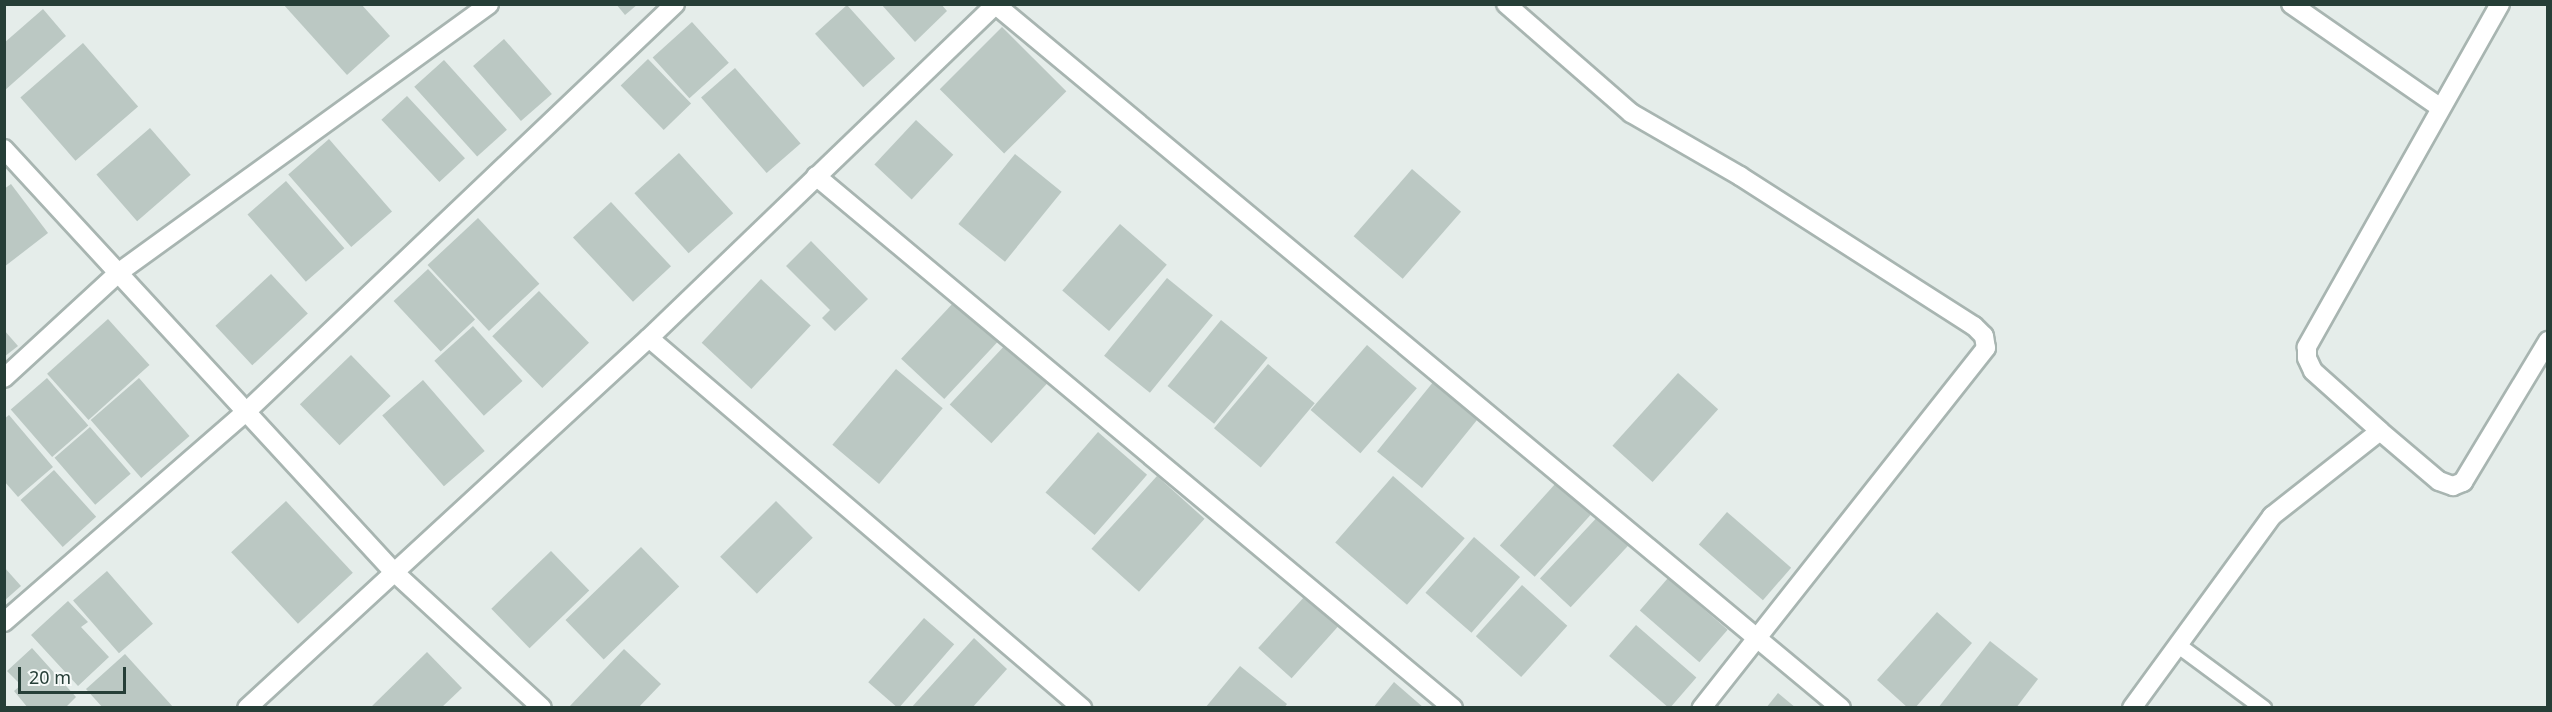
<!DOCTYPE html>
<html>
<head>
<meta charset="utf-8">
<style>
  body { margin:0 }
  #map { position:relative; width:2552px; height:712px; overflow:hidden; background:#e5edea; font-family:"Noto Sans",sans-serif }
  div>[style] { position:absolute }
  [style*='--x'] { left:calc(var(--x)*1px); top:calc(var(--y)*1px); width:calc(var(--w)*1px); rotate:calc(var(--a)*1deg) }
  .building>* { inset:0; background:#bbc8c3; transform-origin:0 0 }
  .roads { filter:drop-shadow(2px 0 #a8b5b1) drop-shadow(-2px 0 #a8b5b1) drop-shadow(0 2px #a8b5b1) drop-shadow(0 -2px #a8b5b1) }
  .lane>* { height:15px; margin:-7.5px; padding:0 7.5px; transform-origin:7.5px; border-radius:7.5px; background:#fff }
  .street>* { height:18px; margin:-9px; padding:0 9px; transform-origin:9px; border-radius:9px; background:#fff }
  span { translate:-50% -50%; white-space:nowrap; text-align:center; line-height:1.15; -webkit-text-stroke:6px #f6faf8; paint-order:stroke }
  .frame { position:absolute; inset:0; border:6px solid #263e37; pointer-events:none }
  .scale { position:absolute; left:18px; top:667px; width:108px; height:27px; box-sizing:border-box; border:3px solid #263e37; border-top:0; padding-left:8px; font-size:18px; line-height:21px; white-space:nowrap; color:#263e37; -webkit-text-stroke:4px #f6faf8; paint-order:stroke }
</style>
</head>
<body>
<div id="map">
  <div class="building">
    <i style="clip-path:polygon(283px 4px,361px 4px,390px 36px,347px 75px)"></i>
    <i style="clip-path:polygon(616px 4px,638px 4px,625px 15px)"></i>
    <i style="clip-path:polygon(881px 4px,941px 4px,947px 11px,915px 42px)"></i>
    <i style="left:847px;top:5px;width:72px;height:43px;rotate:48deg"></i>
    <i style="clip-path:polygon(43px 9px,66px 36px,4px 91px,4px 43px)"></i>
    <i style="left:692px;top:22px;width:55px;height:53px;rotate:48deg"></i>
    <i style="left:1002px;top:27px;width:91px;height:88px;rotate:45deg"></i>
    <i style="left:504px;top:39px;width:73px;height:41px;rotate:49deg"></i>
    <i style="left:83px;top:43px;width:84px;height:83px;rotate:49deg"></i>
    <i style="left:648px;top:59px;width:62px;height:38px;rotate:46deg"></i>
    <i style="left:444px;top:60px;width:94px;height:40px;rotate:48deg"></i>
    <i style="left:735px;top:68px;width:100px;height:45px;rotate:49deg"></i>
    <i style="left:407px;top:96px;width:85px;height:35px;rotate:47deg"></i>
    <i style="left:916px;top:120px;width:51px;height:61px;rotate:43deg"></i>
    <i style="left:150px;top:128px;width:62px;height:71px;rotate:49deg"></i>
    <i style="left:329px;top:139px;width:96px;height:54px;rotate:49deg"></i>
    <i style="left:679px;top:153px;width:81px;height:60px;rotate:48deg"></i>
    <i style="left:1015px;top:154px;width:60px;height:90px;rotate:39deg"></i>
    <i style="left:1412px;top:169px;width:65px;height:89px;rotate:41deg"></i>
    <i style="left:286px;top:181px;width:89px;height:51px;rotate:49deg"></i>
    <i style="clip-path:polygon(11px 184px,48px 233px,4px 267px,4px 189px)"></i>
    <i style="left:611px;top:202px;width:88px;height:52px;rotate:47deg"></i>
    <i style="left:478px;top:218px;width:90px;height:69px;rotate:47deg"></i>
    <i style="left:1120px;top:224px;width:62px;height:88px;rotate:41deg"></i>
    <i style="clip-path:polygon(811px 241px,868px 299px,835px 331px,822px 318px,830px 310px,786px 266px)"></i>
    <i style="left:428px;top:269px;width:69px;height:47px;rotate:47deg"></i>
    <i style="left:271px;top:274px;width:54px;height:76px;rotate:47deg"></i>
    <i style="left:1167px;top:278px;width:59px;height:100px;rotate:39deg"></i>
    <i style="left:761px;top:279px;width:68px;height:87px;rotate:43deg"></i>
    <i style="left:539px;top:291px;width:72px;height:65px;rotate:46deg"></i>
    <i style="left:955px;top:301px;width:59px;height:79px;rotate:43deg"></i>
    <i style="left:108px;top:319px;width:62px;height:82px;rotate:48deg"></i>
    <i style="left:1221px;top:320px;width:60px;height:85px;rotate:39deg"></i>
    <i style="left:473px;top:326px;width:74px;height:52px;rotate:48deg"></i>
    <i style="clip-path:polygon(4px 330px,18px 346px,4px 357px)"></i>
    <i style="left:1007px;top:343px;width:57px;height:84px;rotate:43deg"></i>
    <i style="left:1367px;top:345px;width:66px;height:86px;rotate:41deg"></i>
    <i style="left:351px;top:355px;width:57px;height:71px;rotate:46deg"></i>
    <i style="left:1268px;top:364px;width:61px;height:84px;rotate:40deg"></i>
    <i style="left:896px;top:369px;width:61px;height:99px;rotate:40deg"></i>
    <i style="left:1678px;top:373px;width:54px;height:98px;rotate:42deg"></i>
    <i style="left:1438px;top:376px;width:58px;height:97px;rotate:39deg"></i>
    <i style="left:47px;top:378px;width:63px;height:48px;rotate:49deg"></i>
    <i style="left:139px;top:378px;width:77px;height:64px;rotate:49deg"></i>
    <i style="left:423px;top:380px;width:94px;height:54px;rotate:49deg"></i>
    <i style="clip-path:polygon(9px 415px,53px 467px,18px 497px,4px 481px,4px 419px)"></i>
    <i style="left:90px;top:427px;width:62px;height:47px;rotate:49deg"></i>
    <i style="left:1098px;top:432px;width:65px;height:80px;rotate:41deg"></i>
    <i style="left:54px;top:470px;width:63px;height:45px;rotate:48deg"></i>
    <i style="left:1157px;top:476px;width:64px;height:98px;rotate:42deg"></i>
    <i style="left:1393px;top:476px;width:95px;height:88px;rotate:41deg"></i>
    <i style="left:1556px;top:483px;width:47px;height:84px;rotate:42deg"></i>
    <i style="left:286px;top:501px;width:98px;height:75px;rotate:47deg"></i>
    <i style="left:776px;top:501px;width:52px;height:79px;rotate:45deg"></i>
    <i style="left:1602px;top:512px;width:42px;height:91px;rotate:43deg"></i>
    <i style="left:1727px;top:512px;width:85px;height:43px;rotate:41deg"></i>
    <i style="left:1474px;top:537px;width:61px;height:74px;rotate:41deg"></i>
    <i style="left:641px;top:547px;width:55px;height:105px;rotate:46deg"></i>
    <i style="left:551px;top:551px;width:55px;height:83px;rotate:46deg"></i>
    <i style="clip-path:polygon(4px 567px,21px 586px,4px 601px)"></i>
    <i style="left:107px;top:571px;width:70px;height:45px;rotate:49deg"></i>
    <i style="left:1668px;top:578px;width:79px;height:43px;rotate:41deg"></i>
    <i style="left:1522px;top:585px;width:61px;height:69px;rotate:42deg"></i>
    <i style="left:1305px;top:596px;width:45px;height:70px;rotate:42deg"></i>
    <i style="clip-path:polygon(68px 601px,88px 622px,81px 627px,109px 657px,78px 686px,31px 635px)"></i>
    <i style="clip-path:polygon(1937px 612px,1972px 643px,1915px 708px,1908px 708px,1877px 680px)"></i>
    <i style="left:924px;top:618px;width:40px;height:85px;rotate:41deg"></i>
    <i style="left:1636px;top:625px;width:80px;height:41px;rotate:41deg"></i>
    <i style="clip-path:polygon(974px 638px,1007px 669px,972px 708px,911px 708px)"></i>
    <i style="clip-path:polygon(1990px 641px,2038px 679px,2016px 708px,1938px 708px)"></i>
    <i style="clip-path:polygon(32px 648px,76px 697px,65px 708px,28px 708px,14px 691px,21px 685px,7px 671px)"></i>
    <i style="clip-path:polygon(624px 649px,661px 684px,638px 708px,568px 708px)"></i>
    <i style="clip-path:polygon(427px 652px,462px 688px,441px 708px,370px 708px)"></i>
    <i style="clip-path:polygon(125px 654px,174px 708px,103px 708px,86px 689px)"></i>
    <i style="clip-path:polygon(1240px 666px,1287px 704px,1284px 708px,1205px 708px)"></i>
    <i style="clip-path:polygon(1394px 682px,1424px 708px,1373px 708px)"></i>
    <i style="clip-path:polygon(1778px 693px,1796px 708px,1766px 708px)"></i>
  </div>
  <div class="roads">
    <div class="lane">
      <i style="--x:2178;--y:645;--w:106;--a:36.5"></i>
    </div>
    <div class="street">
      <i style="--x:1506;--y:4;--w:166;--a:41.1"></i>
      <i style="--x:1631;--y:113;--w:126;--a:30"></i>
      <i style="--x:1740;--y:176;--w:278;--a:32.7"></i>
      <i style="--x:1974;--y:326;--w:14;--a:45"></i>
      <i style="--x:1984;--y:336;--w:12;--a:81"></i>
      <i style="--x:1986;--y:348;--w:459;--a:128.3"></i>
      <i style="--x:2291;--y:4;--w:180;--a:34.8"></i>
      <i style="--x:2500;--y:4;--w:394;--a:119.4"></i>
      <i style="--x:2307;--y:347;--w:11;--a:90"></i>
      <i style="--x:2307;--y:358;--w:14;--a:65"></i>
      <i style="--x:2313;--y:371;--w:90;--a:41.8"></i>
      <i style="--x:2380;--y:431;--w:77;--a:40.3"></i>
      <i style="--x:2439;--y:481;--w:15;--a:20"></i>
      <i style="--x:2453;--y:486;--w:11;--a:-22"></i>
      <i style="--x:2463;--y:482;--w:165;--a:-58.9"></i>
      <i style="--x:996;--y:5;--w:1099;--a:39.76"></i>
      <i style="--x:4;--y:149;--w:574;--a:47.33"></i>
      <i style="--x:393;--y:571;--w:202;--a:42.6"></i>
      <i style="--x:816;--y:176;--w:830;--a:39.87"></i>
      <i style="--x:649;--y:338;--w:570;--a:40.51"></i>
      <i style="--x:4;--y:378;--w:155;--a:-42.6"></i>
      <i style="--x:118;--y:273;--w:458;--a:-35.9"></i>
      <i style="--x:4;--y:622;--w:320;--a:-41"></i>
      <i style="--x:246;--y:412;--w:592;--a:-43.56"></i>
      <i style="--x:247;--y:708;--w:546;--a:-42.63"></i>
      <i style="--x:649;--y:338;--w:482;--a:-43.9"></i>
      <i style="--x:2132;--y:708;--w:238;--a:-53.9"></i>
      <i style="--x:2272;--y:516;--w:137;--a:-38.2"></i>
    </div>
  </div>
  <div class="frame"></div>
  <div class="scale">20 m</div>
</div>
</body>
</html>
